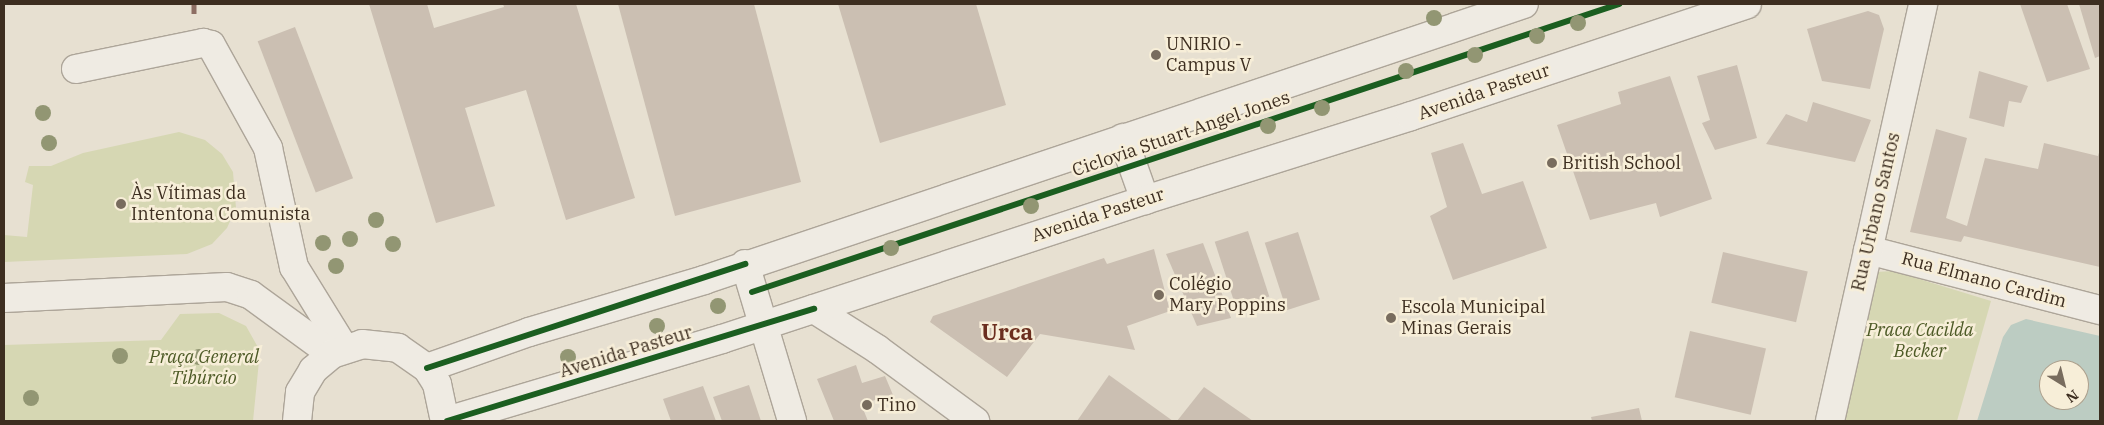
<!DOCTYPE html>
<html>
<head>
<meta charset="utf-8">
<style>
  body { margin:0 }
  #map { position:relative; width:2104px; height:425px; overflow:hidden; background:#e7e0d1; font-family:"IBM Plex Serif",serif }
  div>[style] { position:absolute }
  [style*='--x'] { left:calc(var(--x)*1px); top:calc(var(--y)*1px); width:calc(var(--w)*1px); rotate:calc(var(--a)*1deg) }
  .green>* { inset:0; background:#d6d7b3 }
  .water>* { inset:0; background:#bcccc2 }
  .building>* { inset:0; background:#cbbfb2; transform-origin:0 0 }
  .roads { filter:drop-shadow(1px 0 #ada599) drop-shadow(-1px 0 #ada599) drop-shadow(0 1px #ada599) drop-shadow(0 -1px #ada599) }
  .minor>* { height:28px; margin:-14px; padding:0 14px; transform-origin:14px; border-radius:14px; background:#efebe3 }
  .quiet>* { height:5px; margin-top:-2.5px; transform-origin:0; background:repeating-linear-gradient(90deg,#8d6e63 0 10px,transparent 0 15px) }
  .cycleway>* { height:6px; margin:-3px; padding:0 3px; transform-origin:3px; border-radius:3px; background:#1b5e20 }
  .trees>* { width:16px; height:16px; margin:-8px; border-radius:50%; background:#929673 }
  .dots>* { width:14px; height:14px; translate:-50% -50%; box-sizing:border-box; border:2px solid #f7eed8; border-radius:50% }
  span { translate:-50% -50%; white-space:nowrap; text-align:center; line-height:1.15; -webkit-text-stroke:5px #f7eed8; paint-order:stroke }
  .poi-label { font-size:18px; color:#3d2e20 }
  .left { translate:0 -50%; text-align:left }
  .street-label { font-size:18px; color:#3d2e20 }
  .park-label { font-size:18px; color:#4d5a26; font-style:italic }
  .district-label { font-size:22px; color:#6b2e1e; font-weight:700 }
  .frame { position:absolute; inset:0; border:5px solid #3d2e20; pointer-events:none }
  .north { position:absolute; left:2039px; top:360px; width:50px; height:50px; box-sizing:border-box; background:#f7eed8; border:1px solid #ada18e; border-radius:50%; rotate:144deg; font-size:14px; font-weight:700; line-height:20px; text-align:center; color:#3d2e20 }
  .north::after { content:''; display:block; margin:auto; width:18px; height:22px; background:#786c5e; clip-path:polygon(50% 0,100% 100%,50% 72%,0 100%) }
</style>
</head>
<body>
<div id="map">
  <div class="green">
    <i style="clip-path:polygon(179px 132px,205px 140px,222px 154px,233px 172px,236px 208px,227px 228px,212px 244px,187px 254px,4px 262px,4px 235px,27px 237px,33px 185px,25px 182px,29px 166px,51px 166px,83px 153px)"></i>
    <i style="clip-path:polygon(1893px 271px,1991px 301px,1957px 421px,1842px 421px,1876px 272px)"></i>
    <i style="clip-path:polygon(219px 313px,246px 326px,260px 351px,253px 421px,4px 421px,4px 345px,161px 340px,180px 314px)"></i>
  </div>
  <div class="water">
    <i style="clip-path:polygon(evenodd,2026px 319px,2100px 336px,2100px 421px,1977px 421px,2003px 337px,2011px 325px,2026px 319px,2049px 370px,2079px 370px,2079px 400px,2049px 400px,2049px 370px)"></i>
  </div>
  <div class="building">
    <i style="clip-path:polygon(369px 4px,427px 4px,434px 28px,504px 7px,503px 4px,576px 4px,635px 198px,566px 220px,526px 90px,465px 108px,495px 206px,436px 223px)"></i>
    <i style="clip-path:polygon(618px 4px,754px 4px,801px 182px,675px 216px)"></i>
    <i style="clip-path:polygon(838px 4px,976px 4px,1006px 105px,880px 143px)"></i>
    <i style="clip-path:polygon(2020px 4px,2067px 4px,2090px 69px,2047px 82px)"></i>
    <i style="clip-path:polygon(2079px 4px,2100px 4px,2100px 56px,2095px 58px)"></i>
    <i style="clip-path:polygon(1868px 11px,1879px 15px,1884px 29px,1870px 89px,1822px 81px,1807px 29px)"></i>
    <i style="left:295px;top:27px;width:162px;height:40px;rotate:69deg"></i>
    <i style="clip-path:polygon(1737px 65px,1757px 138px,1715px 150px,1702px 123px,1710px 120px,1697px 76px)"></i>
    <i style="clip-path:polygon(1979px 71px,2028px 86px,2021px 103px,2009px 101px,2004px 127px,1969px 118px)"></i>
    <i style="clip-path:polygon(1670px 76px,1712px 199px,1660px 217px,1656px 203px,1590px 220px,1557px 125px,1621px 104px,1618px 92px)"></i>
    <i style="clip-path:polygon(1813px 102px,1871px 120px,1855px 162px,1766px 144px,1786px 114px,1807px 122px)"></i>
    <i style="clip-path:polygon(1936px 129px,1967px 138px,1946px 218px,1967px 226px,1985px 158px,2038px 169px,2044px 143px,2098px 156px,2100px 149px,2100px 267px,1964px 236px,1961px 242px,1910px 232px)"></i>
    <i style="clip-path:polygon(1463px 143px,1482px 194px,1523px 181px,1547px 248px,1453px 280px,1430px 216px,1447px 207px,1431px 153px)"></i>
    <i style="left:1248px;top:231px;width:69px;height:35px;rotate:72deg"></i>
    <i style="left:1298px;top:232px;width:71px;height:35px;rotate:72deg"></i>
    <i style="clip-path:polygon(1203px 243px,1231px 318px,1197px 326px,1166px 254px)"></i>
    <i style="clip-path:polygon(1154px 249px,1170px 311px,1127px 326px,1135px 350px,1040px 334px,1007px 377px,930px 322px,933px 316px,1104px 258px,1107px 264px)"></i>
    <i style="left:1723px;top:252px;width:87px;height:52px;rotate:13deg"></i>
    <i style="left:1690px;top:331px;width:78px;height:68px;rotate:13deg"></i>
    <i style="clip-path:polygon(856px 365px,862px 383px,885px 376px,893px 395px,861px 404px,868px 421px,834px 421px,817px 379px)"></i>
    <i style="clip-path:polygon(1109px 375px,1173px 421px,1077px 421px)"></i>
    <i style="clip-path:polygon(749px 385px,761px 421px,722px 421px,713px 397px)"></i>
    <i style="clip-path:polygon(703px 386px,716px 421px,671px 421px,663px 399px)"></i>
    <i style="clip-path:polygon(1204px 387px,1253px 421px,1177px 421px)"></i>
    <i style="clip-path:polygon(1639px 408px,1642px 421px,1592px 421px,1591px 417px)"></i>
  </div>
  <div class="roads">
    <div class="minor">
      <i style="--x:76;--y:69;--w:130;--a:-11.6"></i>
      <i style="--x:203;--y:43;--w:8;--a:14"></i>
      <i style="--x:211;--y:45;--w:118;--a:61"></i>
      <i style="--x:268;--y:148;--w:122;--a:77.7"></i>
      <i style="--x:294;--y:267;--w:95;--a:58.3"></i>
      <i style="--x:1123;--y:138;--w:66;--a:70.5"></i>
      <i style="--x:1868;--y:250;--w:240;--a:14.5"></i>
      <i style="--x:745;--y:264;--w:164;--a:73.3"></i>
      <i style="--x:4;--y:298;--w:223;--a:-2.8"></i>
      <i style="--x:227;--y:287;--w:25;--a:18"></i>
      <i style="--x:251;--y:295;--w:100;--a:36.1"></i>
      <i style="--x:814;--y:309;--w:75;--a:32.4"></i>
      <i style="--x:877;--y:349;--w:122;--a:36.3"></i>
      <i style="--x:427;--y:368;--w:108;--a:-19.4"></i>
      <i style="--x:529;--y:332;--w:183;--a:-16.5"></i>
      <i style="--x:704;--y:280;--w:865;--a:-18.6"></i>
      <i style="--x:297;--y:421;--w:29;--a:-84"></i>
      <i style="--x:300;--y:392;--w:26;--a:-59"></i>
      <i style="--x:313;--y:370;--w:25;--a:-40"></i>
      <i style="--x:332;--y:354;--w:32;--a:-18"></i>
      <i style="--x:362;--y:344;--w:36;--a:6"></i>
      <i style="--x:398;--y:348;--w:35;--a:35"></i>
      <i style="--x:427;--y:368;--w:19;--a:58"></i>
      <i style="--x:437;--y:384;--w:38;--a:78"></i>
      <i style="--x:447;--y:421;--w:287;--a:-16.6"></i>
      <i style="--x:722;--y:339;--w:445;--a:-18.2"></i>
      <i style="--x:1145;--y:200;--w:279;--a:-17.5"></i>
      <i style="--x:1411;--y:116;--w:354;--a:-18.4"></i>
      <i style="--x:1830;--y:421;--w:427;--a:-77.4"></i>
    </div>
  </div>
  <div class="quiet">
    <i style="--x:194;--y:4;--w:13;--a:90"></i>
  </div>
  <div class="cycleway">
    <i style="--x:752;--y:292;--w:914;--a:-18.38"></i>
    <i style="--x:427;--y:368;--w:335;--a:-18.1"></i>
    <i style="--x:447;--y:421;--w:384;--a:-17"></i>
  </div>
  <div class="trees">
    <i style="left:1434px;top:18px"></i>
    <i style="left:1578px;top:23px"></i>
    <i style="left:1537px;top:36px"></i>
    <i style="left:1475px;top:55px"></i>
    <i style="left:1406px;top:71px"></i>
    <i style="left:1322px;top:108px"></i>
    <i style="left:43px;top:113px"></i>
    <i style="left:1268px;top:126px"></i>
    <i style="left:49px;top:143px"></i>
    <i style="left:1031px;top:206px"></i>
    <i style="left:376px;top:220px"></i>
    <i style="left:350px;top:239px"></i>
    <i style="left:323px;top:243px"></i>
    <i style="left:393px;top:244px"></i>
    <i style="left:891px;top:248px"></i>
    <i style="left:336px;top:266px"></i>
    <i style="left:718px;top:306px"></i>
    <i style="left:657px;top:326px"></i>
    <i style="left:120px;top:356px"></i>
    <i style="left:199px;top:357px"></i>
    <i style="left:568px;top:357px"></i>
    <i style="left:31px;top:398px"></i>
  </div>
  <div class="dots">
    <i style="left:1156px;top:55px;background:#786c5e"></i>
    <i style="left:1552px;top:163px;background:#786c5e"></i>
    <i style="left:121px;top:204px;background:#786c5e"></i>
    <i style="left:1159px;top:295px;background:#786c5e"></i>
    <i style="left:1391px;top:318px;background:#786c5e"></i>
    <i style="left:867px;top:405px;background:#786c5e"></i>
  </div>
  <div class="poi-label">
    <span class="left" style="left:1166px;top:55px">UNIRIO -<br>Campus V</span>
    <span class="left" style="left:1562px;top:163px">British School</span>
    <span class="left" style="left:131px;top:204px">Às Vítimas da<br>Intentona Comunista</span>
    <span class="left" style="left:1169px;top:295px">Colégio<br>Mary Poppins</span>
    <span class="left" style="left:1401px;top:318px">Escola Municipal<br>Minas Gerais</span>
    <span class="left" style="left:877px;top:405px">Tino</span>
  </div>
  <div class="street-label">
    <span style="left:1484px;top:92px;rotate:-19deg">Avenida Pasteur</span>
    <span style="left:1181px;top:134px;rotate:-19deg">Ciclovia Stuart Angel Jones</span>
    <span style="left:1876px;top:212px;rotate:-77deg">Rua Urbano Santos</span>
    <span style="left:1098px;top:215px;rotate:-18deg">Avenida Pasteur</span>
    <span style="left:1984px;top:280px;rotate:15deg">Rua Elmano Cardim</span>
    <span style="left:626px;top:352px;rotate:-17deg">Avenida Pasteur</span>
  </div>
  <div class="park-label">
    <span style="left:1920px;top:341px">Praca Cacilda<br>Becker</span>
    <span style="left:204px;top:368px">Praça General<br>Tibúrcio</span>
  </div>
  <div class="district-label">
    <span style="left:1007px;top:332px">Urca</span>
  </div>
  <div class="frame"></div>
  <div class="north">N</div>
</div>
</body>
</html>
